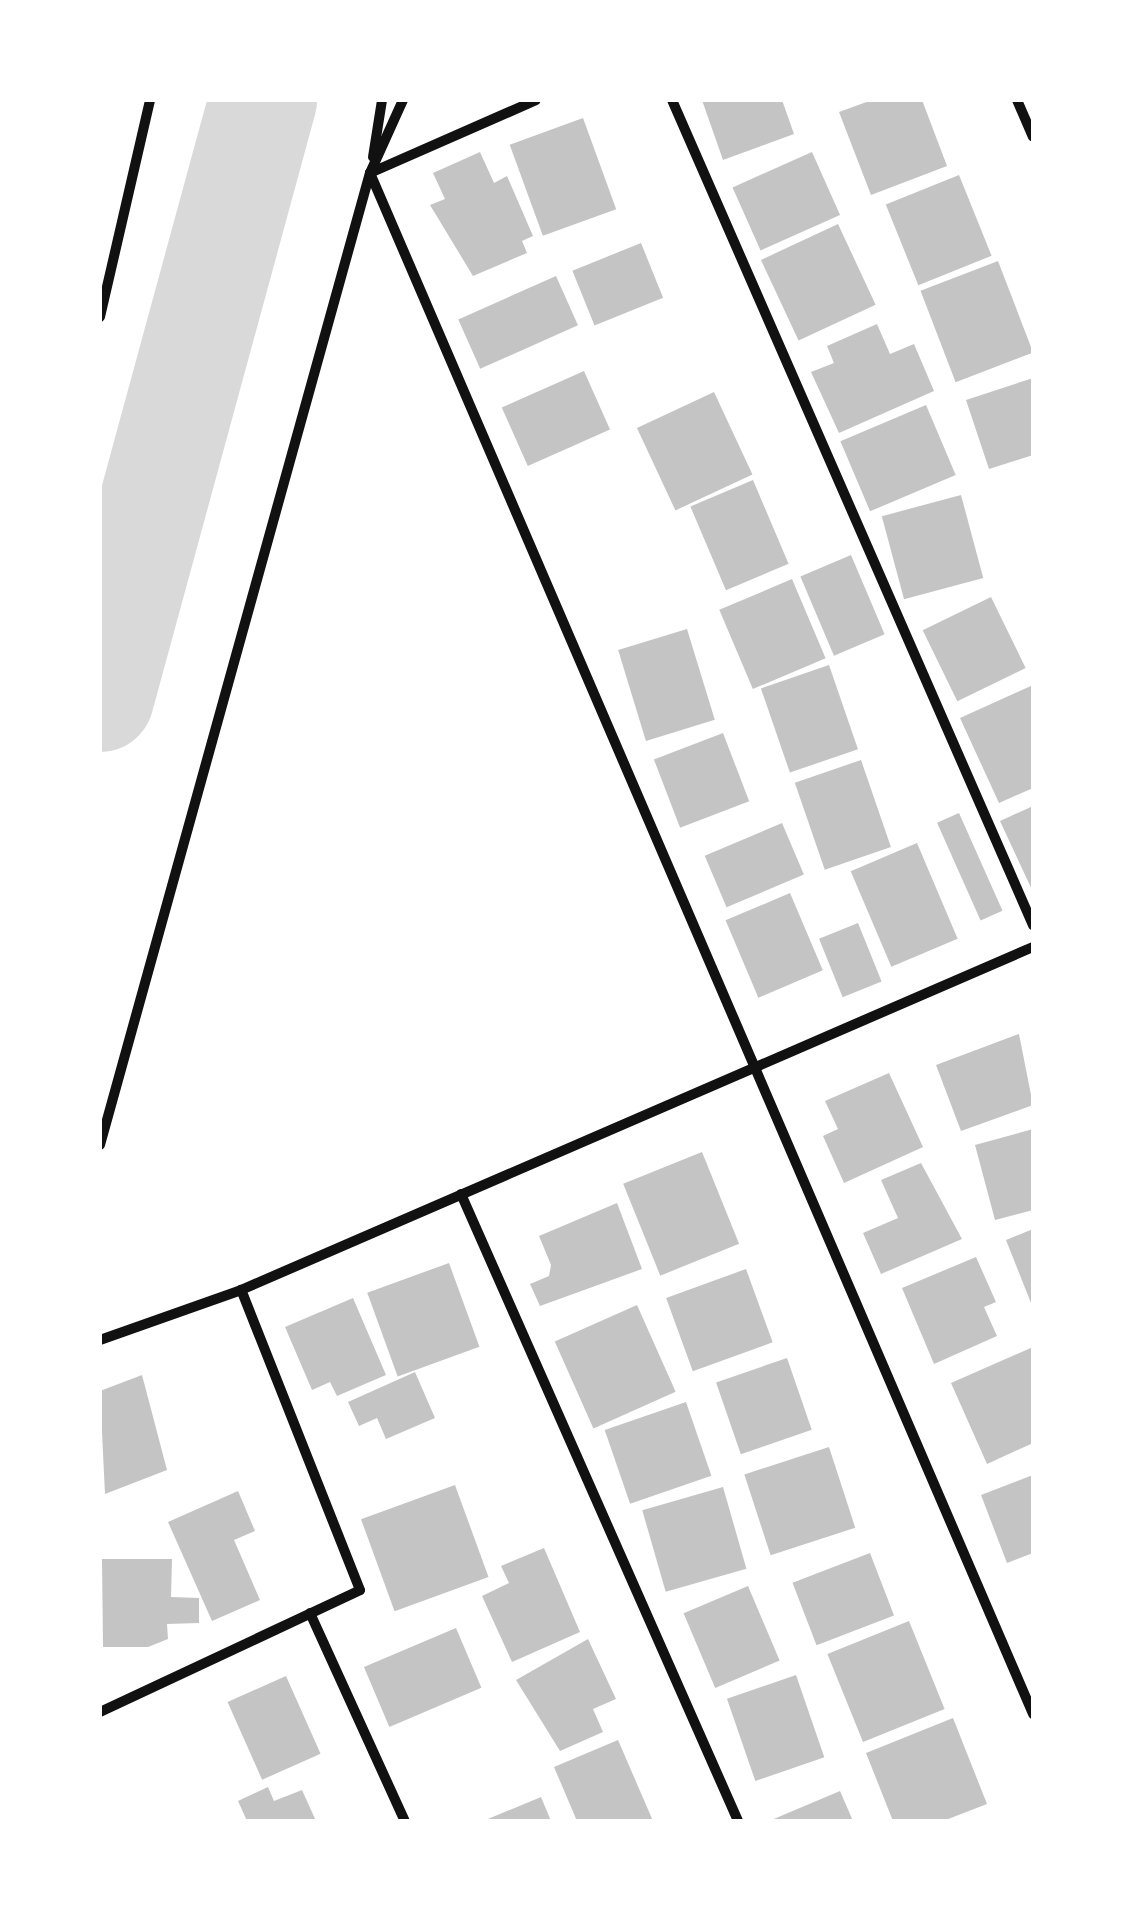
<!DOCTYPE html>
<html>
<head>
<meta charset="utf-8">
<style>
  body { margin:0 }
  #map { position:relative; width:1133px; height:1921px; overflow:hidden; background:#fff; font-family:"Fira Sans Condensed",sans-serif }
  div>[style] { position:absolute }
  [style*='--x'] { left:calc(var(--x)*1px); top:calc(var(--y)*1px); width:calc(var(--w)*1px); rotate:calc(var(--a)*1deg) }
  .river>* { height:108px; margin:-54px; padding:0 54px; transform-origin:54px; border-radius:54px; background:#d9d9d9 }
  .building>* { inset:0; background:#c4c4c4; transform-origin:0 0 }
  .minor>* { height:10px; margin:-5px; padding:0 5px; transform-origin:5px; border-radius:5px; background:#111 }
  span { translate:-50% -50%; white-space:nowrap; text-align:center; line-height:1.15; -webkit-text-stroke:10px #fff; paint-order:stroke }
  .frame { position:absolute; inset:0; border:102px solid #fff; pointer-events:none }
</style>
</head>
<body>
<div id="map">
  <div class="river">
    <i style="--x:100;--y:698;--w:620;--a:-74.75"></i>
  </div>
  <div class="building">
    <i style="clip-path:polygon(702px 100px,782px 100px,794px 134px,723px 160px)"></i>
    <i style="clip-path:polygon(872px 100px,922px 100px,947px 166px,871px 195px,839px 112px)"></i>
    <i style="left:583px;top:118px;width:97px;height:78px;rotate:70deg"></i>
    <i style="clip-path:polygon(480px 152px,494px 183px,507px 176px,533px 236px,522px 241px,527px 253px,473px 276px,430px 205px,445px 199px,433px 173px)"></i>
    <i style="left:812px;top:152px;width:69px;height:87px;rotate:66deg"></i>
    <i style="left:959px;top:175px;width:87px;height:79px;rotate:68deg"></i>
    <i style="left:838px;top:224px;width:89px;height:85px;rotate:65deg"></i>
    <i style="left:641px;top:243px;width:59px;height:74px;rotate:68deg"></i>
    <i style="left:998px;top:261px;width:98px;height:83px;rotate:69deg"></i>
    <i style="left:556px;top:276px;width:54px;height:107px;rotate:66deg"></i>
    <i style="clip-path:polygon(877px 324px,890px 354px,914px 344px,934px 391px,839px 433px,811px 372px,834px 363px,827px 346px)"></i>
    <i style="left:584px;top:371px;width:64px;height:90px;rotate:66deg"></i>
    <i style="clip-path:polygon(1033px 378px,1033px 455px,989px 469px,966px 400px)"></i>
    <i style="left:714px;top:392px;width:91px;height:85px;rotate:65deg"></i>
    <i style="left:926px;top:405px;width:76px;height:93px;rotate:67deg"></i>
    <i style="left:753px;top:480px;width:91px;height:68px;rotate:67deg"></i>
    <i style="left:961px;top:495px;width:86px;height:82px;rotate:75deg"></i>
    <i style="left:851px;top:555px;width:86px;height:55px;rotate:67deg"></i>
    <i style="left:792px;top:579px;width:86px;height:79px;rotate:67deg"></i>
    <i style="left:991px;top:597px;width:79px;height:76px;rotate:64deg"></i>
    <i style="left:687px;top:629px;width:95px;height:72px;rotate:73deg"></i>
    <i style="left:829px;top:665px;width:89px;height:72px;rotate:71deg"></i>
    <i style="clip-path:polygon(1033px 685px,1033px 788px,999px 803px,960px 718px)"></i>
    <i style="left:723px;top:733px;width:73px;height:74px;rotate:69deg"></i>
    <i style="left:861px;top:760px;width:92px;height:70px;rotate:71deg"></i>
    <i style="clip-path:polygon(1033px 806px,1033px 892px,1000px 821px)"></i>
    <i style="left:959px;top:813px;width:107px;height:24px;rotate:66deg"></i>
    <i style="left:782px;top:823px;width:56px;height:84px;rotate:67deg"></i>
    <i style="left:917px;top:843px;width:104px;height:72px;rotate:67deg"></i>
    <i style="left:790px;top:893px;width:84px;height:70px;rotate:67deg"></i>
    <i style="left:858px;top:923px;width:63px;height:42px;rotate:68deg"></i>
    <i style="clip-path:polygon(1019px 1034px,1033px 1105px,961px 1131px,936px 1065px)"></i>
    <i style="clip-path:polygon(889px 1073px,923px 1147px,844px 1183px,823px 1136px,838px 1129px,825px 1101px)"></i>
    <i style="clip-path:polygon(1033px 1129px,1033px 1210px,995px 1220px,975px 1145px)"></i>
    <i style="left:702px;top:1152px;width:99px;height:85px;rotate:68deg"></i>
    <i style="clip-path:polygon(921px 1163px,962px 1239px,881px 1274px,863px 1233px,898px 1218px,881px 1180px)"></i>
    <i style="clip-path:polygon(617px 1203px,642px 1269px,540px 1306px,530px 1284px,549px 1276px,551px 1265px,539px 1236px)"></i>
    <i style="clip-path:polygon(1033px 1229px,1033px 1308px,1006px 1240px)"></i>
    <i style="clip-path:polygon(976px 1257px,996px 1302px,984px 1307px,997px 1336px,934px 1364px,902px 1288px)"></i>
    <i style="left:449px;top:1263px;width:89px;height:87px;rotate:70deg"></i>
    <i style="left:746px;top:1269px;width:78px;height:85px;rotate:70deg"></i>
    <i style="clip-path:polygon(353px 1298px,386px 1375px,337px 1396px,330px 1382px,312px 1390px,285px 1327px)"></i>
    <i style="left:637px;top:1305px;width:95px;height:90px;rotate:66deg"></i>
    <i style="clip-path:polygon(1033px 1347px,1033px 1443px,987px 1464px,951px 1383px)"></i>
    <i style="left:787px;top:1358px;width:76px;height:75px;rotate:71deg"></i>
    <i style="clip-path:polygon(415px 1372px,435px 1418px,386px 1439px,377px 1418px,359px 1426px,348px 1402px)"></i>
    <i style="clip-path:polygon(142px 1375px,167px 1470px,105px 1494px,100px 1391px)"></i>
    <i style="left:686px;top:1402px;width:78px;height:86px;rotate:71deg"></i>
    <i style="left:829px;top:1447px;width:85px;height:89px;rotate:72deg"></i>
    <i style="clip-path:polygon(1033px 1475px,1033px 1553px,1007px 1563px,981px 1495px)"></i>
    <i style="left:455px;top:1485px;width:98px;height:100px;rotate:70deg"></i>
    <i style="left:723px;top:1487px;width:85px;height:84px;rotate:74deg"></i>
    <i style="clip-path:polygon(238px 1491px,255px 1531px,234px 1540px,260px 1600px,212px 1621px,168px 1522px)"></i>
    <i style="clip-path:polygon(544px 1548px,580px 1632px,512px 1662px,482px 1596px,509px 1583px,501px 1566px)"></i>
    <i style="left:870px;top:1553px;width:67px;height:83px;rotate:69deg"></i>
    <i style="clip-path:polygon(102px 1559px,172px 1559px,171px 1597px,199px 1598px,199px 1623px,167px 1624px,168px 1639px,148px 1647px,103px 1647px)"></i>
    <i style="left:748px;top:1586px;width:81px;height:70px;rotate:67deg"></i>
    <i style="left:909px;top:1621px;width:95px;height:88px;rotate:68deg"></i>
    <i style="left:456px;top:1628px;width:65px;height:100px;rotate:67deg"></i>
    <i style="clip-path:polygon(588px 1639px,616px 1699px,593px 1709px,603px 1732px,560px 1751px,516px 1680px)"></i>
    <i style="left:796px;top:1675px;width:87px;height:73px;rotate:71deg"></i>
    <i style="left:286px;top:1676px;width:85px;height:64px;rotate:66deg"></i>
    <i style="clip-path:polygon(953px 1718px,987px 1804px,943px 1821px,893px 1821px,866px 1753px)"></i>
    <i style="clip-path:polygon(618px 1740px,653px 1821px,577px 1821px,554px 1767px)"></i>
    <i style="clip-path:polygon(268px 1787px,274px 1801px,302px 1790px,316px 1821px,247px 1821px,238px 1801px)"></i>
    <i style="clip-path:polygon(840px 1791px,853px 1821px,769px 1821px)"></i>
    <i style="clip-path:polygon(541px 1797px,551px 1821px,483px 1821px)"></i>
  </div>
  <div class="minor">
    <i style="--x:403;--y:100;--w:80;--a:114.3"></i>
    <i style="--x:370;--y:173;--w:1678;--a:66.72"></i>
    <i style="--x:672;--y:100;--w:901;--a:66.37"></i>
    <i style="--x:1017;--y:100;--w:40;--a:66.6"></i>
    <i style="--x:373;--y:157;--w:58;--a:-81"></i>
    <i style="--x:100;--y:317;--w:223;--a:-77"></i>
    <i style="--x:100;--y:1145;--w:1009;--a:-74.48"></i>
    <i style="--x:370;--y:173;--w:181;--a:-23.7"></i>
    <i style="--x:461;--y:1194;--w:685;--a:66.16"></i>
    <i style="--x:100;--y:1340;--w:150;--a:-19.5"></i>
    <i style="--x:241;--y:1290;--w:863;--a:-23.42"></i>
    <i style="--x:310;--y:1613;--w:229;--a:65.5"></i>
    <i style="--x:100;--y:1712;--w:287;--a:-25.1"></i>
    <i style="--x:360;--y:1590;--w:323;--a:-111.6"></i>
  </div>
  <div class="frame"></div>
</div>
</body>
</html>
